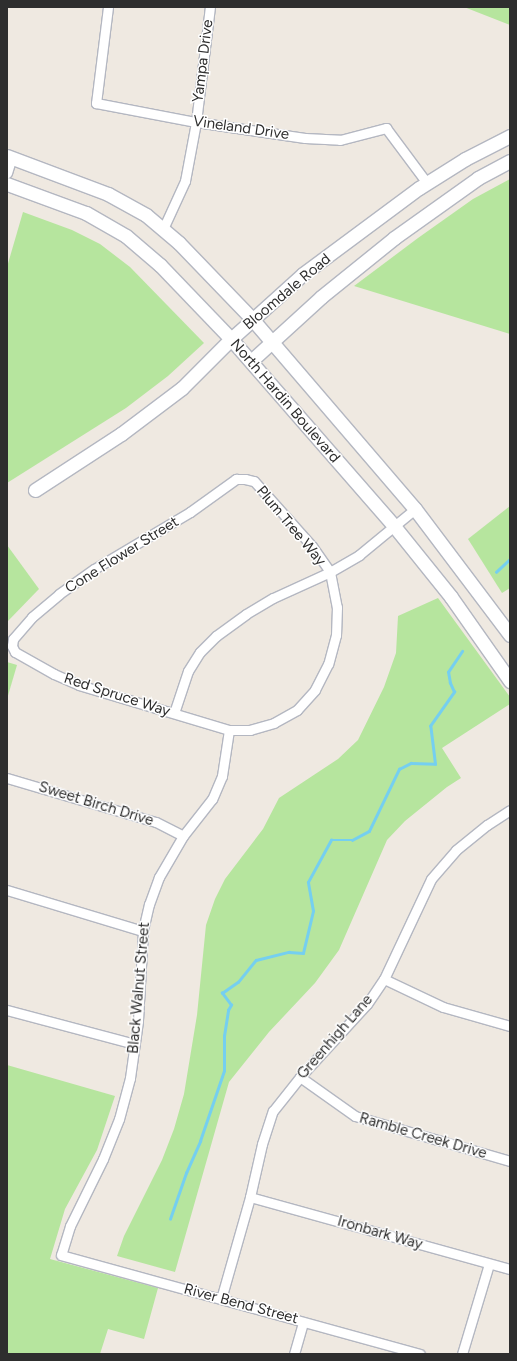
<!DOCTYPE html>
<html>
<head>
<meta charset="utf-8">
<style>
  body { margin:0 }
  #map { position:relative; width:517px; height:1361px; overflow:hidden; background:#efe9e1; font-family:Figtree,sans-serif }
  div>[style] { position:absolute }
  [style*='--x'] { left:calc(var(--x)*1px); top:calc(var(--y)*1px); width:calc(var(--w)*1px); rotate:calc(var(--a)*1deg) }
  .green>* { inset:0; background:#b6e59e }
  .stream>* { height:2.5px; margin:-1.25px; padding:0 1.25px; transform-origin:1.25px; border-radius:1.25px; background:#75cff0 }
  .roads { filter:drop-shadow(1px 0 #b4b7c1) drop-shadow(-1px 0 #b4b7c1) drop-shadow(0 1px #b4b7c1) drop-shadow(0 -1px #b4b7c1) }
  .street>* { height:9px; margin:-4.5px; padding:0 4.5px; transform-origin:4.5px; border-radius:4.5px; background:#fff }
  .secondary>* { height:13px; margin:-6.5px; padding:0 6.5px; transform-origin:6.5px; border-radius:6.5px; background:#fff }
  span { translate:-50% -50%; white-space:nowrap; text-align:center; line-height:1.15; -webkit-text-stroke:3px #fff; paint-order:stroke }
  .street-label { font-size:15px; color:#2e2e2e }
  .frame { position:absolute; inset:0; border:8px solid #2e2e2e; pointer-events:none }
</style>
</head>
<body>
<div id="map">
  <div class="green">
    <i style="clip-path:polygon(464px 7px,510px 7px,510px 25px)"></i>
    <i style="clip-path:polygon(510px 179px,510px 334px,354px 286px,418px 238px,473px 199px)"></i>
    <i style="clip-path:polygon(23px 212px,72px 230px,100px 244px,130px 267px,204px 343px,168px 376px,126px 408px,7px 483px,7px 267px)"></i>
    <i style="clip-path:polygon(510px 506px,510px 588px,502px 593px,468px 539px)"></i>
    <i style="clip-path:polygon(7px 545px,39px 589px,7px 622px)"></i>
    <i style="clip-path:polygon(438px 598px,510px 697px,510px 704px,442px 748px,461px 778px,447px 787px,405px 821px,387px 840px,339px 950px,315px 983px,269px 1032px,229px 1082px,175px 1272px,117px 1256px,124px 1236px,162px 1160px,174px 1129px,184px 1094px,197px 1015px,206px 925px,215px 899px,225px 879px,263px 829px,279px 798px,338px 759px,358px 740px,384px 687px,396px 653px,398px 616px)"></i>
    <i style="clip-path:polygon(7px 662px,17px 665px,7px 699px)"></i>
    <i style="clip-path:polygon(7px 1065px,115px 1096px,97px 1150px,65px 1209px,50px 1259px,158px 1288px,144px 1339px,108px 1329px,100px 1354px,7px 1354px)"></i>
  </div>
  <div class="stream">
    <i style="--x:496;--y:572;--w:19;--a:-43"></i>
    <i style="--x:170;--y:1219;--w:49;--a:-70.8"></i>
    <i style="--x:186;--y:1173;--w:35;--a:-66"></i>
    <i style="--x:200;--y:1141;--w:74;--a:-71.1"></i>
    <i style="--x:224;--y:1071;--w:35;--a:-90"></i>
    <i style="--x:224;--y:1036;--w:26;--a:-81"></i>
    <i style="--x:228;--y:1010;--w:6;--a:-59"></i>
    <i style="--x:231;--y:1005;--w:15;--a:-127"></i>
    <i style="--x:222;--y:993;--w:19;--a:-35"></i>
    <i style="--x:238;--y:982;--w:28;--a:-51"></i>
    <i style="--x:256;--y:960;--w:34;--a:-14"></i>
    <i style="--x:289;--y:952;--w:14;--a:4"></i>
    <i style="--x:303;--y:953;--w:43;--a:-76.6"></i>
    <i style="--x:313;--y:911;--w:29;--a:-100"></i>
    <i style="--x:308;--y:882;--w:48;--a:-61.3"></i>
    <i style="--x:331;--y:840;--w:21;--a:0"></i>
    <i style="--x:352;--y:840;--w:19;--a:-28"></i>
    <i style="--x:369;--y:831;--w:69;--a:-64.2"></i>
    <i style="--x:399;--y:769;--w:13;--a:-27"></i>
    <i style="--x:411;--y:763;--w:24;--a:2"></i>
    <i style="--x:435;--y:764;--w:38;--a:-97"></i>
    <i style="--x:430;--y:726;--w:42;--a:-54.8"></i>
    <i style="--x:454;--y:692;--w:10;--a:-114"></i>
    <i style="--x:450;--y:683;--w:11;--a:-100"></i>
    <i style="--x:448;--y:672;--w:25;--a:-56"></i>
  </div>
  <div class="roads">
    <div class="street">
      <i style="--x:108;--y:7;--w:97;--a:97.1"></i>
      <i style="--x:96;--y:103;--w:102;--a:10.8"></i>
      <i style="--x:196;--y:122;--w:110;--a:8.4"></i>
      <i style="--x:305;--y:138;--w:35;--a:3"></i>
      <i style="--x:340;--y:140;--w:48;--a:-14.6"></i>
      <i style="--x:386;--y:128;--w:69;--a:53.3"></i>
      <i style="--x:7;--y:173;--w:17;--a:-73"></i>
      <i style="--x:163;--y:229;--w:53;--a:-65.4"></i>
      <i style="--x:185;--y:181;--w:60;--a:-79.4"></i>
      <i style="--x:196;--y:122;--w:116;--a:-83.1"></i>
      <i style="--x:236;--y:479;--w:9;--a:0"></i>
      <i style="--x:245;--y:479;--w:9;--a:13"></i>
      <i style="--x:254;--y:481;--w:87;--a:48.3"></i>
      <i style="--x:312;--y:546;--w:32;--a:55"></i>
      <i style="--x:330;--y:572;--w:36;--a:79"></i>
      <i style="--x:337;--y:607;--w:28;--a:92"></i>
      <i style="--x:336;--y:635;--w:30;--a:105"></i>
      <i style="--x:328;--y:664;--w:29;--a:117"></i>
      <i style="--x:315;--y:690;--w:27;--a:132"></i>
      <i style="--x:297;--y:710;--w:26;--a:151"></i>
      <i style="--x:274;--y:723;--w:25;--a:164"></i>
      <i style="--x:250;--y:730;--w:21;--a:180"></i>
      <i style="--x:229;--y:730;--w:157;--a:-163.3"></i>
      <i style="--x:79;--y:685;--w:27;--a:-156"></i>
      <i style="--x:54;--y:674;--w:45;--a:-150.6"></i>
      <i style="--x:15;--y:652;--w:7;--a:-117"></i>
      <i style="--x:12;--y:646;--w:7;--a:-82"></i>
      <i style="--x:13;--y:639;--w:29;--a:-49"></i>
      <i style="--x:32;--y:617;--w:35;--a:-40"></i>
      <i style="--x:59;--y:594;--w:43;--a:-35.5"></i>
      <i style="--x:94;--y:569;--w:112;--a:-30.7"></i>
      <i style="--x:190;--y:512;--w:57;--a:-35.7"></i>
      <i style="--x:174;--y:713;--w:44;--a:-71.6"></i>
      <i style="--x:188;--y:671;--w:22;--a:-58"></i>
      <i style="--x:200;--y:652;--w:23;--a:-45"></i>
      <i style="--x:216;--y:636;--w:37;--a:-36"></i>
      <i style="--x:246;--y:614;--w:31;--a:-31"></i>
      <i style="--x:273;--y:598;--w:63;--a:-24.5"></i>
      <i style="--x:330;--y:572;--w:34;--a:-30"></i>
      <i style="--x:359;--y:555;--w:72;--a:-39.4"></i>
      <i style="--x:229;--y:730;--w:47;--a:98.7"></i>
      <i style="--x:222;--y:776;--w:25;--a:113"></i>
      <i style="--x:212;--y:799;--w:47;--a:128.1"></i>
      <i style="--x:183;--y:836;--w:48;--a:120.3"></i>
      <i style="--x:159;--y:877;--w:29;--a:110"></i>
      <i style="--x:149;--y:904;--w:28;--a:103"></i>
      <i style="--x:143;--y:931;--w:90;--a:93.2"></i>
      <i style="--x:138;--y:1021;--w:58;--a:98"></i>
      <i style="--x:130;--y:1078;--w:42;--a:105"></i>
      <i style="--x:119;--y:1119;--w:43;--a:111.8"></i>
      <i style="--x:103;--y:1159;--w:75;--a:116.2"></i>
      <i style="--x:70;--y:1226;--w:30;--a:107"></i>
      <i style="--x:61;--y:1255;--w:372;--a:15.4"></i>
      <i style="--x:7;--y:778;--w:155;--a:16.5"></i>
      <i style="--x:156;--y:822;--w:30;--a:27"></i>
      <i style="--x:7;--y:890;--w:142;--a:16.8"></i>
      <i style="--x:384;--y:979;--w:65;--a:25.4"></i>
      <i style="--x:443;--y:1007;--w:70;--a:15.8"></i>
      <i style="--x:7;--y:1010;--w:132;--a:14.9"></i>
      <i style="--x:300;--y:1077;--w:67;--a:35.3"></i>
      <i style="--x:355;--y:1116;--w:161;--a:16.2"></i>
      <i style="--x:250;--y:1197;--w:270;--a:15.5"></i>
      <i style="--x:221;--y:1299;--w:106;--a:-74.1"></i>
      <i style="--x:250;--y:1197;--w:54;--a:-77.2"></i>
      <i style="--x:262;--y:1144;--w:35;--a:-72"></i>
      <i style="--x:273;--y:1111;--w:43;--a:-51.5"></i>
      <i style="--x:300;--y:1077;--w:99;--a:-47.5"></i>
      <i style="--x:367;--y:1004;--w:30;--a:-56"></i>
      <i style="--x:384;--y:979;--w:110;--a:-64.8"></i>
      <i style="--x:431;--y:879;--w:38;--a:-49"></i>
      <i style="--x:456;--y:850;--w:40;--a:-39"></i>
      <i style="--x:487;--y:825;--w:27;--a:-33"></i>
      <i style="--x:294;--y:1354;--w:33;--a:-74"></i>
      <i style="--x:462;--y:1354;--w:94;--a:-73.3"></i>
    </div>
    <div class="secondary">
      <i style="--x:7;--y:156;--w:108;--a:20.6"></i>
      <i style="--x:108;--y:194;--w:43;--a:28.9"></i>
      <i style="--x:146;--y:215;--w:43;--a:40.3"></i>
      <i style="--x:179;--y:243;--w:107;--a:46.1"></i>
      <i style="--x:253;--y:320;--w:249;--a:49.4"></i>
      <i style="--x:415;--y:509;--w:158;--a:53"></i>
      <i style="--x:7;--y:184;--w:84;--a:20.2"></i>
      <i style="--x:86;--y:213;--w:46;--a:29.9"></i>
      <i style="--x:126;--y:236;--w:45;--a:40.5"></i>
      <i style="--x:160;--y:265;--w:103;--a:46.2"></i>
      <i style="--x:231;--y:339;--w:248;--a:48.9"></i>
      <i style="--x:394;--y:526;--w:91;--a:51.2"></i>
      <i style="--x:451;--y:597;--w:103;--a:54.9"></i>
      <i style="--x:251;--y:361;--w:95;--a:-42.4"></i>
      <i style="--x:321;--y:297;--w:94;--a:-38.9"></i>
      <i style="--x:394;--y:238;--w:103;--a:-35.5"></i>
      <i style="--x:478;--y:178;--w:36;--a:-28"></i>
      <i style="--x:35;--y:490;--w:103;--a:-33.1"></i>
      <i style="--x:121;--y:434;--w:76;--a:-37"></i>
      <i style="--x:182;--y:388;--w:69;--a:-45"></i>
      <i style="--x:231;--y:339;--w:97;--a:-42.1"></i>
      <i style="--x:303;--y:274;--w:144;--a:-36.6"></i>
      <i style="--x:419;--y:188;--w:54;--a:-32.2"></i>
      <i style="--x:465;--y:159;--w:51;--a:-27.1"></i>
    </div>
  </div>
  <div class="street-label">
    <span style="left:203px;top:61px;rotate:-83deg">Yampa Drive</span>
    <span style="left:241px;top:128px;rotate:8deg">Vineland Drive</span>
    <span style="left:287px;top:292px;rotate:-40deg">Bloomdale Road</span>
    <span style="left:285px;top:401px;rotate:49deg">North Hardin Boulevard</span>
    <span style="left:291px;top:526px;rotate:50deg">Plum Tree Way</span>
    <span style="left:122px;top:555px;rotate:-32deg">Cone Flower Street</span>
    <span style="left:117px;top:695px;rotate:18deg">Red Spruce Way</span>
    <span style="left:96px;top:804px;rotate:17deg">Sweet Birch Drive</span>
    <span style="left:139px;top:988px;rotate:-85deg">Black Walnut Street</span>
    <span style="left:335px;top:1037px;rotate:-49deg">Greenhigh Lane</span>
    <span style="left:423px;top:1136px;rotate:16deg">Ramble Creek Drive</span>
    <span style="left:380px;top:1233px;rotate:16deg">Ironbark Way</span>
    <span style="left:241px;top:1304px;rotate:15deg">River Bend Street</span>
  </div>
  <div class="frame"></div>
</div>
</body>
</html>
